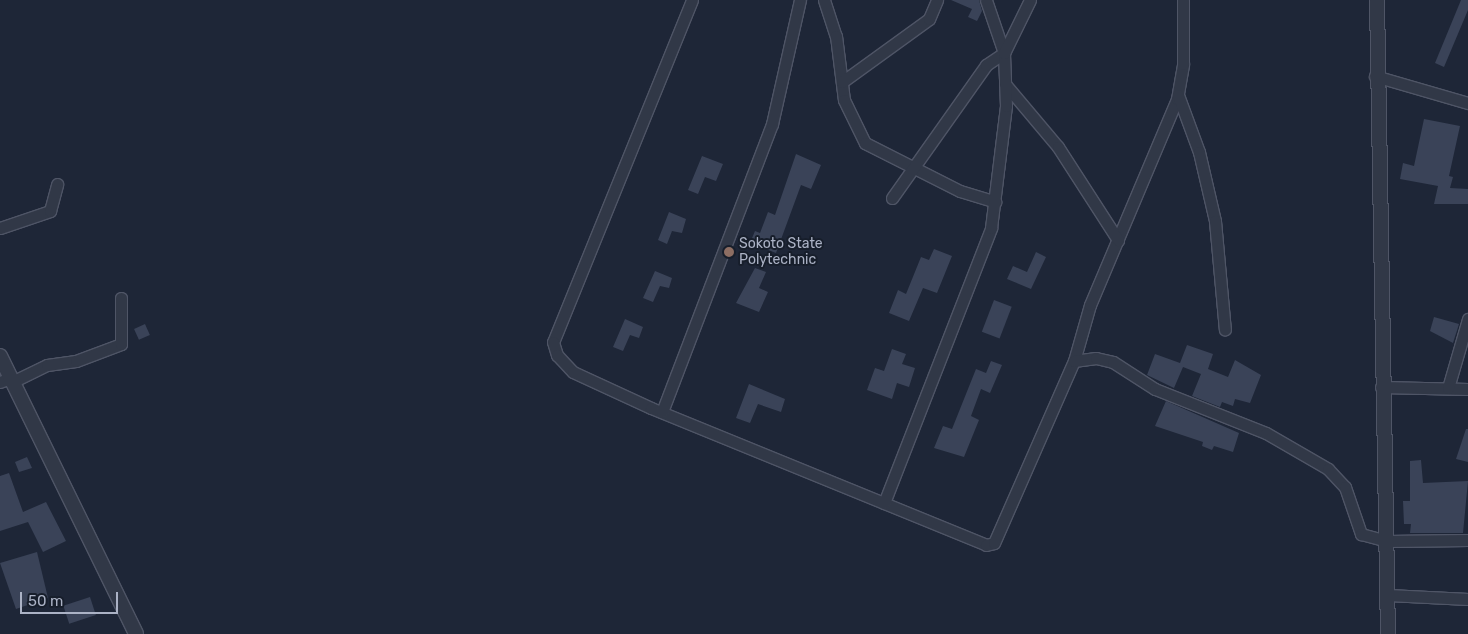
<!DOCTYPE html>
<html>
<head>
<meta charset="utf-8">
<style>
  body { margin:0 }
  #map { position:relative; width:1468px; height:634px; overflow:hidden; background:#1e2637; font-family:Rubik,sans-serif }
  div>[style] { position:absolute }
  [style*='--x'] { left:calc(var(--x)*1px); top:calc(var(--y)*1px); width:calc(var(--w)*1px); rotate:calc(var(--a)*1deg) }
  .building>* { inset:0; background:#3a4358; transform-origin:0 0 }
  .roads { filter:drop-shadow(1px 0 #4f5566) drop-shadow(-1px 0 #4f5566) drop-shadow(0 1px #4f5566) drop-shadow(0 -1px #4f5566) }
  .minor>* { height:11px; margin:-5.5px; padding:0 5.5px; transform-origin:5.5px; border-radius:5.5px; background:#313847 }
  .tertiary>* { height:14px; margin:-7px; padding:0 7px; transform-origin:7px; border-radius:7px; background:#313847 }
  .dots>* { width:14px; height:14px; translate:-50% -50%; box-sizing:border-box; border:2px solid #171e2b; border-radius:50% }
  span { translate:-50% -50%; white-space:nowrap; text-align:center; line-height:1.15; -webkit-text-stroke:4px #171e2b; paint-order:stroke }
  .poi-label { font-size:14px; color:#abb2c5 }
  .left { translate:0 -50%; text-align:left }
  .scale { position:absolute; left:20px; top:592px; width:98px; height:22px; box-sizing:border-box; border:2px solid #abb2c5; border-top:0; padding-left:6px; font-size:15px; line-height:18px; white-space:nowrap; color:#abb2c5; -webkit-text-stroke:4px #171e2b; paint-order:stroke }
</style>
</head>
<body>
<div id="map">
  <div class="building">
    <i style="clip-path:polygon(951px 0,979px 0,982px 11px,977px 21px,968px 17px,972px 9px)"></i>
    <i style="clip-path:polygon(1461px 0,1468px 0,1468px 10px,1444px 67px,1435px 63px)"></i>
    <i style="clip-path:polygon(1424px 119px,1460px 126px,1449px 176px,1453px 177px,1450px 188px,1468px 189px,1468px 204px,1434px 204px,1438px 186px,1400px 179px,1403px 163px,1414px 166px)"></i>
    <i style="clip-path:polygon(796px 154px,821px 165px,811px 189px,801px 185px,776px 253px,750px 243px,755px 231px,760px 233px,768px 212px,775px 215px)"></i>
    <i style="clip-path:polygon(702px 156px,723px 164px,716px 181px,705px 177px,698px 194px,688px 190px)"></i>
    <i style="clip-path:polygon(669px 212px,686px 219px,682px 233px,672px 231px,667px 244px,658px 240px)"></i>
    <i style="clip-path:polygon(934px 249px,952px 256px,937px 293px,923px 288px,909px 321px,889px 313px,898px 290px,906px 294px,921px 257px,929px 260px)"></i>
    <i style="clip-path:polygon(1036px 252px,1046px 257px,1031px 289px,1007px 279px,1013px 266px,1027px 272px)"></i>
    <i style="clip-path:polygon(755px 268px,766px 272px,759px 288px,768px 292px,759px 312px,736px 303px)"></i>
    <i style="clip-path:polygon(655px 271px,672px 278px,669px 288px,660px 286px,653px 302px,643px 298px)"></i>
    <i style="left:994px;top:300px;width:19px;height:34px;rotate:21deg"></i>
    <i style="clip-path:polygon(1434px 317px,1459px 324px,1453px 343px,1430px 331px)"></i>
    <i style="clip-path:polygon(625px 319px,643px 327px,639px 338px,630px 335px,623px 351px,613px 347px)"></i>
    <i style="left:145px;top:324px;width:12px;height:12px;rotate:66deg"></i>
    <i style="clip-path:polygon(1187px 345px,1213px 354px,1208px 369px,1228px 377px,1235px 360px,1261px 375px,1250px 403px,1235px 399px,1233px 406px,1222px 402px,1220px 407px,1192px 396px,1201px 374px,1183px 367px,1174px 388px,1147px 375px,1155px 354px,1180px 363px)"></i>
    <i style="clip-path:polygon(892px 349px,906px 354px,902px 364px,915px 368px,909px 387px,897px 383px,892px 399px,867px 390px,875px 368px,884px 371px)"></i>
    <i style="clip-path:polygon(991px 361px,1002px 365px,990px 393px,981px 389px,971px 416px,979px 420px,964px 457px,934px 448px,943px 426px,952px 429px,976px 369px,986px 373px)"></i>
    <i style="clip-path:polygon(749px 384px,785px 399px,781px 412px,758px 404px,750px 423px,736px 418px)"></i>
    <i style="clip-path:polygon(1166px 401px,1239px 433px,1233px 452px,1214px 446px,1212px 450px,1202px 446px,1203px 442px,1155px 426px)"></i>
    <i style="clip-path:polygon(1466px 429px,1468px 429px,1468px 462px,1456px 459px)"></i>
    <i style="clip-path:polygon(27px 457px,32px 468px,19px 472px,15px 462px)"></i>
    <i style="clip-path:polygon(1421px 460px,1423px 483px,1468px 481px,1463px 533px,1410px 533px,1411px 524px,1404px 524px,1403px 501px,1410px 501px,1410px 461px)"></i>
    <i style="clip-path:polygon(9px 473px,23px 512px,46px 502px,66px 541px,43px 552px,28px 522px,0 531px,0 476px)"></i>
    <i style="clip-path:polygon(37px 552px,48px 598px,16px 609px,0 563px)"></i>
    <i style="left:90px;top:597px;width:19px;height:28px;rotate:72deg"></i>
  </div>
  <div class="roads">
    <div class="minor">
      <i style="--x:692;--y:0;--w:369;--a:112.1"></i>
      <i style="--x:553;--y:342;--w:14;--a:73"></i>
      <i style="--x:557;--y:355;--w:23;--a:47"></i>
      <i style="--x:573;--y:372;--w:86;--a:24.8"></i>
      <i style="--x:651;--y:408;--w:362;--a:22.2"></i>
      <i style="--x:986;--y:545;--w:8;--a:-14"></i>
      <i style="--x:994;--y:543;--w:199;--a:-66.3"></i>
      <i style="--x:1074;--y:361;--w:58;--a:-74.1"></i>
      <i style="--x:1090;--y:305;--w:224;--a:-67.1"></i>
      <i style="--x:1177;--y:99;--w:36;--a:-80"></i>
      <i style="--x:1183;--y:64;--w:64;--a:-90"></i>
      <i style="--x:824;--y:0;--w:38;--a:72"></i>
      <i style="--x:836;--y:36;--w:64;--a:82.9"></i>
      <i style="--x:844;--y:100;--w:48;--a:64"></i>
      <i style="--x:865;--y:143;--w:106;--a:26.8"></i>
      <i style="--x:960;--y:191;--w:37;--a:17"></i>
      <i style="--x:1375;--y:76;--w:97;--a:16.2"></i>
      <i style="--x:842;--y:82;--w:107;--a:-35.9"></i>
      <i style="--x:929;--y:19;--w:21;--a:-67"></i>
      <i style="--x:1005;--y:84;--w:82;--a:49.9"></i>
      <i style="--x:1058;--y:147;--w:111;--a:57.2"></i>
      <i style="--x:1178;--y:95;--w:61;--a:69.8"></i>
      <i style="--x:1199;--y:152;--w:71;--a:76.9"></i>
      <i style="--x:1215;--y:221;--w:109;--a:84.8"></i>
      <i style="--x:892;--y:198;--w:163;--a:-54.7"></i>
      <i style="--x:986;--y:65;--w:22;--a:-34"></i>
      <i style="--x:1004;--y:53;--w:56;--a:-108.8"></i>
      <i style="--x:0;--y:228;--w:53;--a:-18.8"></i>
      <i style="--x:50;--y:211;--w:28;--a:-75"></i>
      <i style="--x:1074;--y:361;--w:22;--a:-8"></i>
      <i style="--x:1096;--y:358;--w:17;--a:13"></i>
      <i style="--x:1113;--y:362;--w:50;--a:32.7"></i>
      <i style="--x:1155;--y:389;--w:119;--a:21.6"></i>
      <i style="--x:1266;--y:433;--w:72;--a:30.1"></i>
      <i style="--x:1328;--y:469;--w:25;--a:47"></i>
      <i style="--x:1345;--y:487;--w:50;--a:71.2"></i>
      <i style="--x:1361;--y:534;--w:27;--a:15"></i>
      <i style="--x:1387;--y:541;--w:81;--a:-0.7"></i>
      <i style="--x:0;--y:382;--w:11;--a:-22"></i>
      <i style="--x:12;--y:382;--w:39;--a:-26"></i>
      <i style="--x:47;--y:365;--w:29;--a:-8"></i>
      <i style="--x:76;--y:361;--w:48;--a:-20.7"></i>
      <i style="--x:121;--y:344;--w:46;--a:-90"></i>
      <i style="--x:1381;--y:387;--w:87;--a:1.3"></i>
      <i style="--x:1448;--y:388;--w:72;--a:-73.8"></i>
      <i style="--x:662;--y:412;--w:308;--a:-69.1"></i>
      <i style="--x:772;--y:124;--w:127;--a:-77.3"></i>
      <i style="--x:884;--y:503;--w:295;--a:-68.7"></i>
      <i style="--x:991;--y:228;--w:123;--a:-83"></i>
      <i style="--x:1006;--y:106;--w:53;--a:-92.2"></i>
      <i style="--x:1004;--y:53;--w:59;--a:-63.9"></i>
      <i style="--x:1388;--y:595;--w:80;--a:2.9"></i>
    </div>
    <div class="tertiary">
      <i style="--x:1377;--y:0;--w:634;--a:89.01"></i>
      <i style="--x:0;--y:356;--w:309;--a:63.9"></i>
    </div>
  </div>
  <div class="dots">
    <i style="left:729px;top:252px;background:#8d6e63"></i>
  </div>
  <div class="poi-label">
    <span class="left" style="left:739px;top:252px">Sokoto State<br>Polytechnic</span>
  </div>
  <div class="scale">50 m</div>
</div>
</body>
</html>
